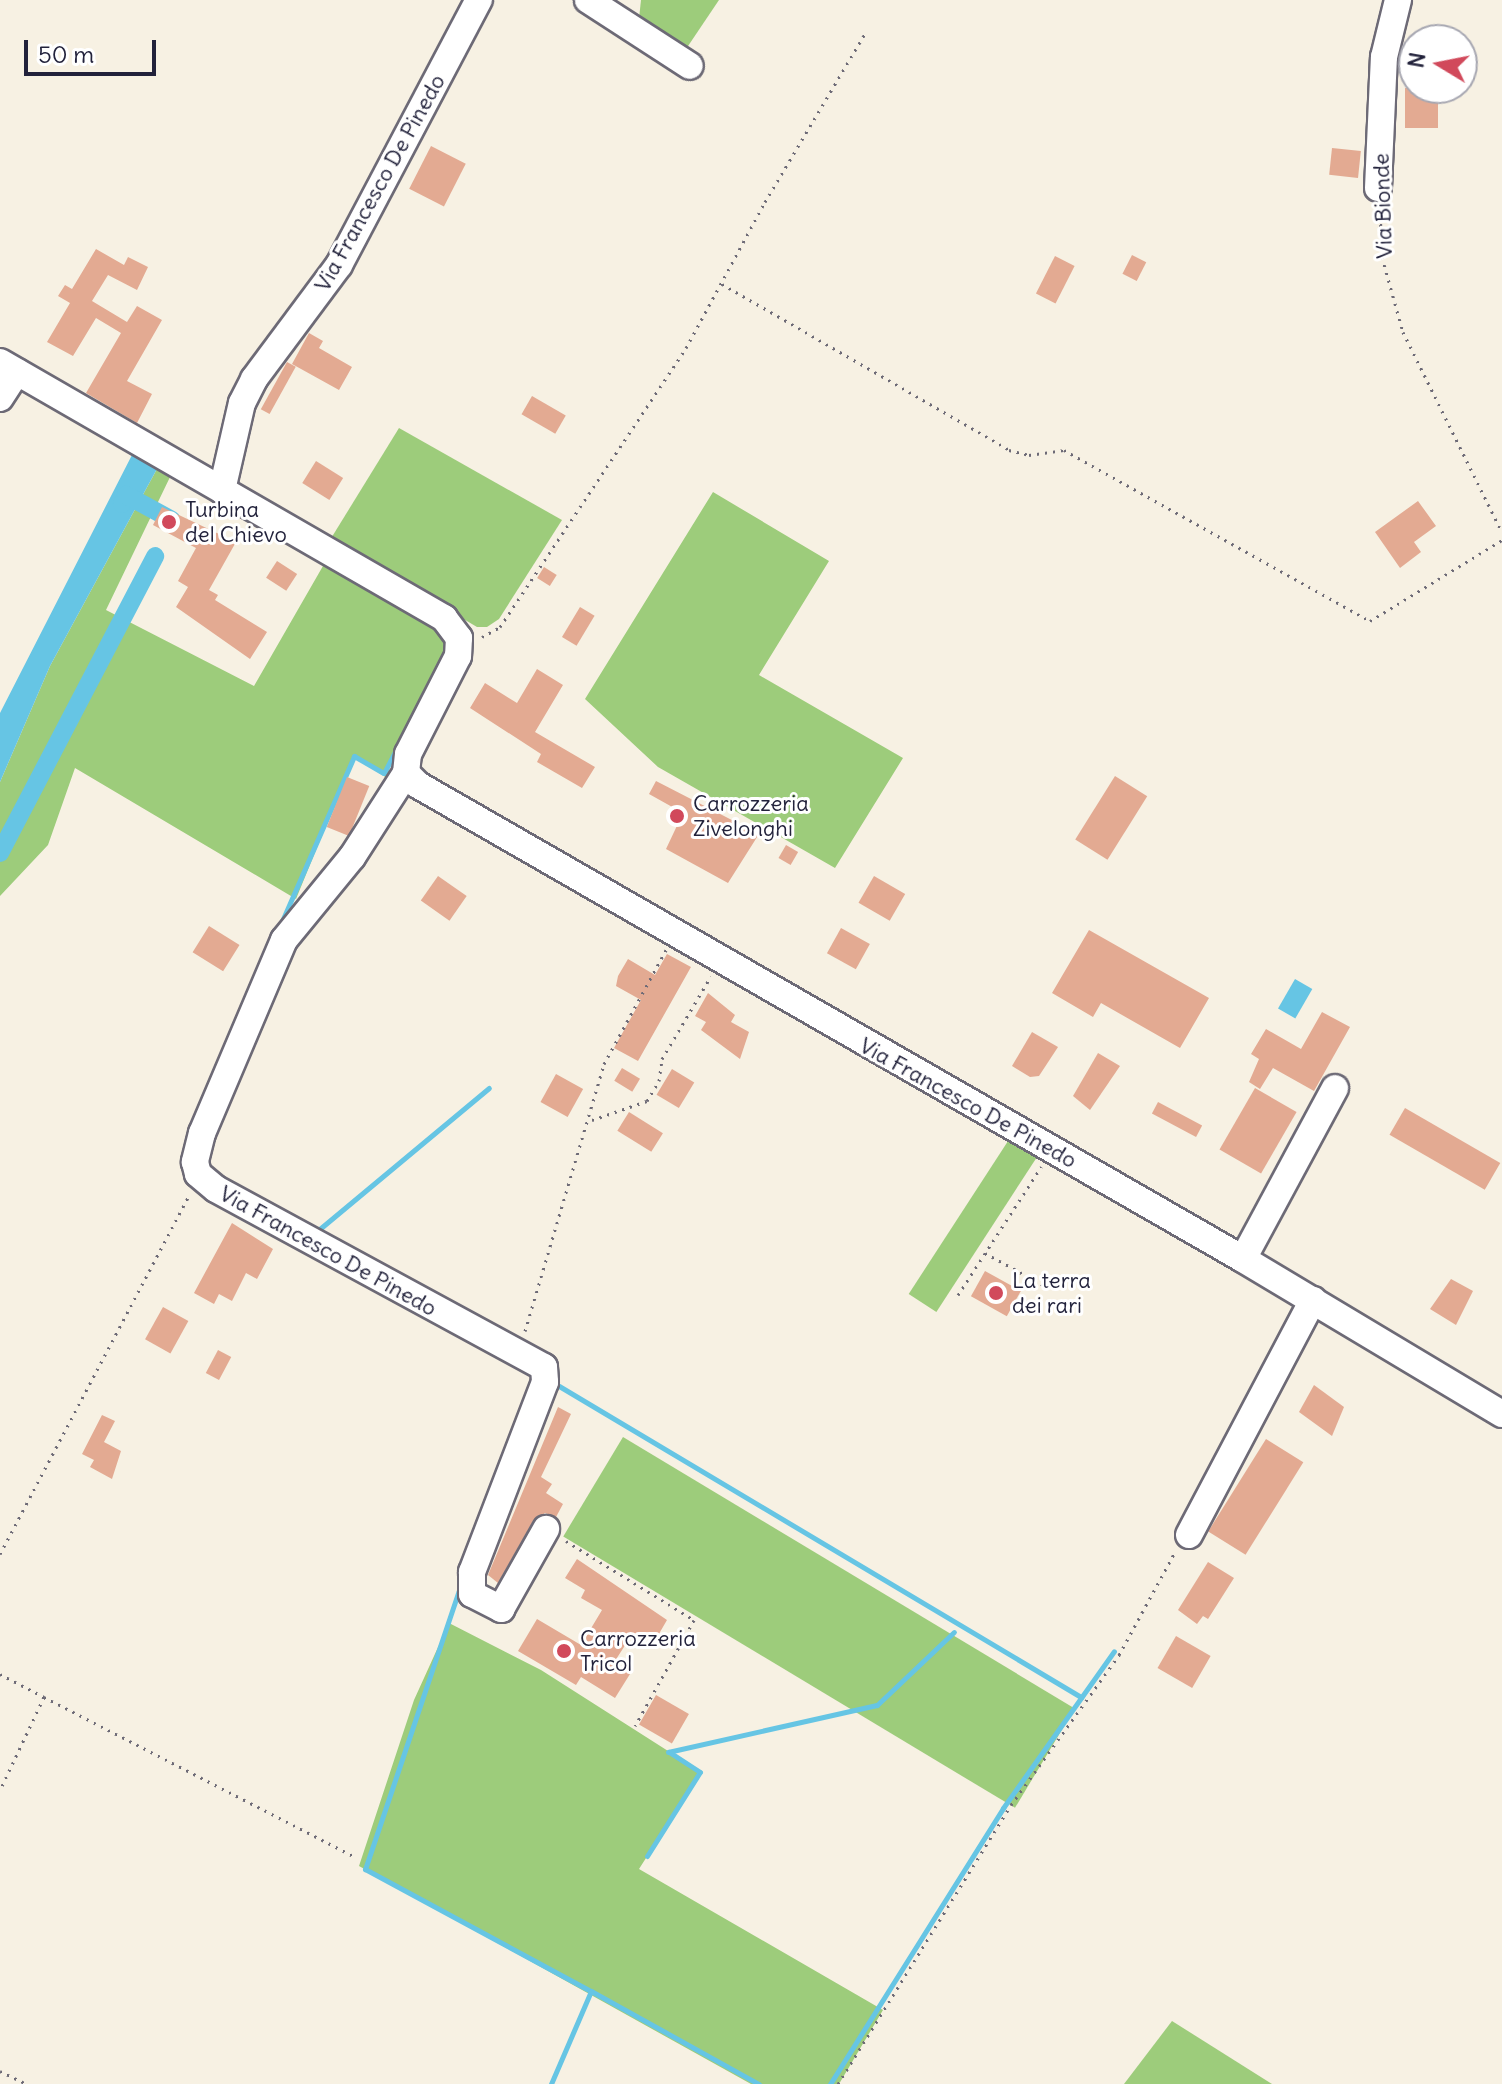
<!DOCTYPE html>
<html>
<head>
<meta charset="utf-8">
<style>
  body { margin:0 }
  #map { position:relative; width:1502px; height:2084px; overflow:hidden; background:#f7f1e3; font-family:Delius,sans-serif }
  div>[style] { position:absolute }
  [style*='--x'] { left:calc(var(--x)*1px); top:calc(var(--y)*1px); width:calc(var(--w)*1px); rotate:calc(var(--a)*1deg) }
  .green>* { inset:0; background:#9dcc7b; transform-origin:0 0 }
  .water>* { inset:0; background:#66c5e4; transform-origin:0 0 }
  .stream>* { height:5px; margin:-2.5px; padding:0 2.5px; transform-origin:2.5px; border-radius:2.5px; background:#66c5e4 }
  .canal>* { height:18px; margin:-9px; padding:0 9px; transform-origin:9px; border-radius:9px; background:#66c5e4 }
  .building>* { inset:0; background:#e3aa92; transform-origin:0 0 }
  .path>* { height:3px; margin-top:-1.5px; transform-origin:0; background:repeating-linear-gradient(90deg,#6d6a76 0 2px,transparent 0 8px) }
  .roads { filter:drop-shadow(2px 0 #6d6a76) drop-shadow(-2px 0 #6d6a76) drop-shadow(0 2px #6d6a76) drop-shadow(0 -2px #6d6a76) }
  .minor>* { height:26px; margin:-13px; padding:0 13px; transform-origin:13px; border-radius:13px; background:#fff }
  .dots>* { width:22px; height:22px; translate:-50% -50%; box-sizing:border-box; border:4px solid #fff; border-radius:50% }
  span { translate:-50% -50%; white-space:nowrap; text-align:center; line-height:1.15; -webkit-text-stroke:6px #fff; paint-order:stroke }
  .street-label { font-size:22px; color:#22223b }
  .poi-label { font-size:22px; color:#22223b }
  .left { translate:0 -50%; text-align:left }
  .north { position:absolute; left:1398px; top:24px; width:80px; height:80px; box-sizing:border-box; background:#fff; border:2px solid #a7a7b1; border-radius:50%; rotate:280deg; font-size:22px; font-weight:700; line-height:32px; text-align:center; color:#22223b }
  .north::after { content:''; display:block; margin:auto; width:28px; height:36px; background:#d1495b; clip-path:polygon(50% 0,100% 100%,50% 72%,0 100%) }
  .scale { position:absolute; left:24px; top:40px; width:132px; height:36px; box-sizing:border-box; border:4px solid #22223b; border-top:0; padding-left:10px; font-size:24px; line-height:28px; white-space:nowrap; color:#22223b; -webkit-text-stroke:6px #fff; paint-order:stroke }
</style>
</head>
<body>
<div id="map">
  <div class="green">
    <i style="clip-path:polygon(641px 0,719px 0,682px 55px,638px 28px)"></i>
    <i style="clip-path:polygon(399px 428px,562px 520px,499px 619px,487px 627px,477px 627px,330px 540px)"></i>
    <i style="clip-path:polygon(158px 467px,171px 475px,106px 610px,254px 686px,327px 559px,441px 626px,449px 651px,389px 768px,390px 780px,354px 757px,296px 899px,75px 768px,48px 845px,0 896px,0 782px,50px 666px)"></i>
    <i style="clip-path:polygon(713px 492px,829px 561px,759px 675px,903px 758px,835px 868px,658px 767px,585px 699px)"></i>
    <i style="left:1010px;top:1138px;width:33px;height:186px;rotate:33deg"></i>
    <i style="left:623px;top:1437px;width:527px;height:116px;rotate:31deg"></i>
    <i style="clip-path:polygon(449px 1623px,541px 1670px,701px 1772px,639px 1869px,883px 2010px,839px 2084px,751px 2084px,359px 1866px,414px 1700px)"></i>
    <i style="clip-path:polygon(1172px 2021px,1272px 2084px,1124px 2084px)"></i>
  </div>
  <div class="water">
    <i style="clip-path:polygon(133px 453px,158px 467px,50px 666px,0 782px,0 713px)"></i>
    <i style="left:1295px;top:979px;width:20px;height:34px;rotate:30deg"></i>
  </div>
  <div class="stream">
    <i style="--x:279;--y:928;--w:188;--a:-66.4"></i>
    <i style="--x:354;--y:756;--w:34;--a:30"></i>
    <i style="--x:384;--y:773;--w:30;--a:-63"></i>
    <i style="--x:316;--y:1232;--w:225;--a:-39.8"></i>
    <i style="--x:559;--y:1386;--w:608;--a:30.79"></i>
    <i style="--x:461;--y:1584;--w:301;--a:108.6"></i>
    <i style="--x:365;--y:1869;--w:257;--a:28.4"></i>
    <i style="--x:591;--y:1991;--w:101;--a:113.3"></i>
    <i style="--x:668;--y:1752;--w:214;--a:-12.7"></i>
    <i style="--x:877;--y:1705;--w:106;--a:-43.5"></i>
    <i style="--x:647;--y:1856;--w:99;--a:-57.8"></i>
    <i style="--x:700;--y:1772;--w:37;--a:-147"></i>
    <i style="--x:591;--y:1991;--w:192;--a:29"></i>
    <i style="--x:830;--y:2084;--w:326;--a:-57.9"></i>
    <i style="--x:1003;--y:1808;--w:192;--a:-54.7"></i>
  </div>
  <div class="canal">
    <i style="--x:122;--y:504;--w:10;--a:-66"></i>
    <i style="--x:126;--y:495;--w:52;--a:28.5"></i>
    <i style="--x:0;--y:853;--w:335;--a:-62.4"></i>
  </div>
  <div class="building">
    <i style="left:1405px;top:88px;width:33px;height:40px"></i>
    <i style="left:431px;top:146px;width:39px;height:48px;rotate:27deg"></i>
    <i style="left:1332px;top:148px;width:29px;height:27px;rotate:6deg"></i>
    <i style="clip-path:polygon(96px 249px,124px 265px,128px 257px,148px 267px,137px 290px,108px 275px,92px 301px,127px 322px,137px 306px,162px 320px,127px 381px,152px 394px,137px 423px,86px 393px,121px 333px,96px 318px,73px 356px,47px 342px,70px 303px,58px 296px,65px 285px,72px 289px)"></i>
    <i style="left:1132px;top:255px;width:16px;height:21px;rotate:27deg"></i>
    <i style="left:1055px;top:256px;width:22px;height:42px;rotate:27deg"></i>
    <i style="clip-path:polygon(309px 333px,323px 341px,319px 348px,352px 367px,339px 390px,292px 364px)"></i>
    <i style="left:287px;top:362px;width:10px;height:54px;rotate:29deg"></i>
    <i style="left:532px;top:396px;width:39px;height:21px;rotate:30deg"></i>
    <i style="left:316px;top:461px;width:32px;height:26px;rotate:32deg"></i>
    <i style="clip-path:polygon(1418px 501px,1436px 526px,1414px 542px,1421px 552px,1400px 568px,1375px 532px)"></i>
    <i style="clip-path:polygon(162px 507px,236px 542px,209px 590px,218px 595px,215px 600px,267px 632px,250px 659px,176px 607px,188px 587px,178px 581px,196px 548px,153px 525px)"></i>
    <i style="left:277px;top:561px;width:24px;height:20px;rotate:33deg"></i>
    <i style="left:544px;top:567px;width:15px;height:13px;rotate:32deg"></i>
    <i style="left:580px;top:607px;width:17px;height:35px;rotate:31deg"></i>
    <i style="clip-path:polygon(537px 669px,563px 685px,535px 732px,595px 767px,582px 788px,537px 762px,541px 754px,470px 708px,485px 683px,517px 703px)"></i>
    <i style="left:1115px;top:776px;width:38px;height:75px;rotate:32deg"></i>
    <i style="left:347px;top:777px;width:24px;height:54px;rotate:22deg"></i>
    <i style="clip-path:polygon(656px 781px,759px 834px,728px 883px,666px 849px,683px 813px,649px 794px)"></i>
    <i style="left:786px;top:845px;width:14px;height:15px;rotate:30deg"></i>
    <i style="left:438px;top:876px;width:35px;height:30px;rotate:35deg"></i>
    <i style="left:874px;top:876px;width:36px;height:31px;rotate:30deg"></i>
    <i style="left:209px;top:926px;width:36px;height:31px;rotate:32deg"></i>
    <i style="left:841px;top:928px;width:33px;height:29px;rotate:29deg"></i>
    <i style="clip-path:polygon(1089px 930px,1209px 998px,1180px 1048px,1101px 1003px,1093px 1017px,1052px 993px)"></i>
    <i style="clip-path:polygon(667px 954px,691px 967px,638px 1061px,614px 1048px,641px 1000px,616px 986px,618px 976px,628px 959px,655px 975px)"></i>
    <i style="clip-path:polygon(708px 993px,735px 1015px,731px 1022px,749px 1032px,740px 1059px,701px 1030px,706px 1022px,695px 1016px)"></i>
    <i style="clip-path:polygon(1322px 1012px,1350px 1027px,1314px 1091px,1273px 1068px,1260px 1089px,1249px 1082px,1259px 1059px,1251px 1054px,1266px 1029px,1301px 1049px)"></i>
    <i style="clip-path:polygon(1032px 1032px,1058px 1047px,1039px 1076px,1030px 1077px,1012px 1066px)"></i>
    <i style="clip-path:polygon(1098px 1053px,1120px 1066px,1090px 1110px,1073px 1096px)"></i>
    <i style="left:622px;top:1068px;width:21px;height:15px;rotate:31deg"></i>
    <i style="left:672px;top:1069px;width:26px;height:30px;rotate:31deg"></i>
    <i style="left:556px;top:1074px;width:31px;height:32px;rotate:29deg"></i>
    <i style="left:1255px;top:1088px;width:48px;height:71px;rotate:30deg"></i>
    <i style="left:1158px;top:1102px;width:50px;height:13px;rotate:28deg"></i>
    <i style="left:1405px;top:1108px;width:110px;height:31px;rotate:30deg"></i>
    <i style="left:629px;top:1112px;width:40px;height:22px;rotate:32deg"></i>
    <i style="clip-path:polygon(232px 1223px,273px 1249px,257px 1279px,246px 1273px,232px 1301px,219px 1294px,214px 1304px,194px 1293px)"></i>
    <i style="left:985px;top:1271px;width:41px;height:29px;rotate:29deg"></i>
    <i style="clip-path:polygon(1451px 1279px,1473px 1291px,1456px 1325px,1430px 1309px)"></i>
    <i style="left:163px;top:1307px;width:29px;height:37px;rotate:29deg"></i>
    <i style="left:218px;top:1350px;width:15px;height:26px;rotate:28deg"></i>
    <i style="clip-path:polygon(1314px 1385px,1344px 1407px,1332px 1436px,1299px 1412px)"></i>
    <i style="clip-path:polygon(558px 1407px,571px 1414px,541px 1477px,552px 1484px,546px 1493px,563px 1504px,556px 1517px,545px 1513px,533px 1521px,498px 1583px,488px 1575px)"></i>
    <i style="clip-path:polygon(102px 1415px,115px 1421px,104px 1442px,121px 1451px,112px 1479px,90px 1467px,94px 1460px,82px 1454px)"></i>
    <i style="left:1266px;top:1439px;width:44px;height:109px;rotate:32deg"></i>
    <i style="clip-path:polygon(577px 1559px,667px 1620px,656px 1639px,648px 1634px,644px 1640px,633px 1633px,613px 1664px,630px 1674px,615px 1698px,581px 1677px,576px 1685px,518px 1651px,537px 1619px,581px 1645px,602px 1610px,581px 1598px,585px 1590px,565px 1578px)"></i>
    <i style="clip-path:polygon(1208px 1562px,1234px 1578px,1208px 1619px,1203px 1616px,1197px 1624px,1178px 1610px)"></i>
    <i style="left:1176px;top:1636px;width:40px;height:37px;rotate:30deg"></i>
    <i style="left:656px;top:1695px;width:38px;height:34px;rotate:30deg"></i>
  </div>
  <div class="path">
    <i style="--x:1380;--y:208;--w:49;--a:87.7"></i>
    <i style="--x:1382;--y:257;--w:78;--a:74.4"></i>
    <i style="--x:1403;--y:332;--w:223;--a:63.7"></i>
    <i style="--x:722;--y:284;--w:332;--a:30"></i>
    <i style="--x:1009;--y:450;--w:21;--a:14"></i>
    <i style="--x:1029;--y:455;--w:35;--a:-8"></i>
    <i style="--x:1064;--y:450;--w:351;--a:29.2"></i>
    <i style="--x:1370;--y:621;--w:155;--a:-31.5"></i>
    <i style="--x:482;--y:637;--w:21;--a:-29"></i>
    <i style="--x:500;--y:627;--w:335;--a:-56.3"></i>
    <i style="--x:686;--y:348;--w:166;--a:-61.6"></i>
    <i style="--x:765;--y:202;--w:198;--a:-59.3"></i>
    <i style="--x:592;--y:1120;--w:58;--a:-19.1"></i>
    <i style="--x:647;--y:1101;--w:23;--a:-59"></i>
    <i style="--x:659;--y:1081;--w:22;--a:-82"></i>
    <i style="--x:662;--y:1059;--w:96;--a:-59.4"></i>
    <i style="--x:985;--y:1253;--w:73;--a:28.7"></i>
    <i style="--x:958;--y:1295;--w:153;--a:-57"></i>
    <i style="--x:525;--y:1331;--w:278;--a:-73.5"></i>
    <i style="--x:604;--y:1064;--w:130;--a:-61.5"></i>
    <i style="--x:566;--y:1541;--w:150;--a:31.7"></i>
    <i style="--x:694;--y:1620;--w:121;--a:119.1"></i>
    <i style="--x:0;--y:1554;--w:405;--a:-62.2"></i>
    <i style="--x:0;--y:1674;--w:50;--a:27.6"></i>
    <i style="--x:44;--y:1697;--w:103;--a:115.3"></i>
    <i style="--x:44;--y:1697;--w:348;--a:27.2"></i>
    <i style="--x:0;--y:2071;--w:30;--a:26"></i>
    <i style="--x:838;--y:2084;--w:328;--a:-58.2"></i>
    <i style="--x:1011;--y:1805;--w:185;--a:-54.2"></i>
    <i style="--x:1119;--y:1655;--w:119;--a:-61.5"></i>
  </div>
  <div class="roads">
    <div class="minor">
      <i style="--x:588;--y:0;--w:121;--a:32.9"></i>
      <i style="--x:1378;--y:188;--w:131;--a:-87.4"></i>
      <i style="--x:1384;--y:57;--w:59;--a:-76.2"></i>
      <i style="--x:0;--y:362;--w:513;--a:29.97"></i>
      <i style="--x:444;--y:618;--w:25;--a:53"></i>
      <i style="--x:459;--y:638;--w:18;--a:93"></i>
      <i style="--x:458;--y:656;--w:110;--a:117"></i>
      <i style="--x:408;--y:754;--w:19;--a:96"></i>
      <i style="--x:406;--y:773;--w:17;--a:45"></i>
      <i style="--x:418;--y:785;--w:951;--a:29.88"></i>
      <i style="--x:1243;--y:1259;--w:302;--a:30.9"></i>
      <i style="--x:0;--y:398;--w:31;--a:-57"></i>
      <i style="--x:222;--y:490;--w:89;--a:-77.1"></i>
      <i style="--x:242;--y:403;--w:27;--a:-63"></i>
      <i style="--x:254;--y:379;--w:142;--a:-53.3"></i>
      <i style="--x:339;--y:265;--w:300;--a:-62.2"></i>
      <i style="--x:406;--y:773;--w:100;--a:122.7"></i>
      <i style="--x:352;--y:857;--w:107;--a:129.3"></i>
      <i style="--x:284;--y:940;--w:210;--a:113"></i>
      <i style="--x:202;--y:1133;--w:30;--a:104"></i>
      <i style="--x:195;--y:1162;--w:12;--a:76"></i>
      <i style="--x:198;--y:1174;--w:23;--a:40"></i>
      <i style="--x:216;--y:1189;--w:373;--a:28.5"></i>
      <i style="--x:544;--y:1367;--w:15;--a:86"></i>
      <i style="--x:545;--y:1382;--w:204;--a:111"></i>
      <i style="--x:472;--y:1572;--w:22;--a:90"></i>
      <i style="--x:472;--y:1594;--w:33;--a:27"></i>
      <i style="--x:501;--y:1609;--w:92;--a:-60.6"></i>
      <i style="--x:1243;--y:1259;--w:194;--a:-61.7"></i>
      <i style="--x:1189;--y:1535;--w:266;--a:-62.2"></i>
    </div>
  </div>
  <div class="dots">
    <i style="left:169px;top:522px;background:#d1495b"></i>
    <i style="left:677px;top:816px;background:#d1495b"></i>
    <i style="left:996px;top:1293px;background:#d1495b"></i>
    <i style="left:564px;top:1651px;background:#d1495b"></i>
  </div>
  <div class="street-label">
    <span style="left:380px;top:183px;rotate:-61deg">Via Francesco De Pinedo</span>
    <span style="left:1383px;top:206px;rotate:-92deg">Via Bionde</span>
    <span style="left:968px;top:1103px;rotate:29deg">Via Francesco De Pinedo</span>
    <span style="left:328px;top:1251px;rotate:29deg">Via Francesco De Pinedo</span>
  </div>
  <div class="poi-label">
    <span class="left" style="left:185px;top:522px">Turbina<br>del Chievo</span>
    <span class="left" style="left:693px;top:816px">Carrozzeria<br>Zivelonghi</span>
    <span class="left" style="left:1012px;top:1293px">La terra<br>dei rari</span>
    <span class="left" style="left:580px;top:1651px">Carrozzeria<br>Tricol</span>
  </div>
  <div class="north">N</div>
  <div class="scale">50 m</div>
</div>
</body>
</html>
